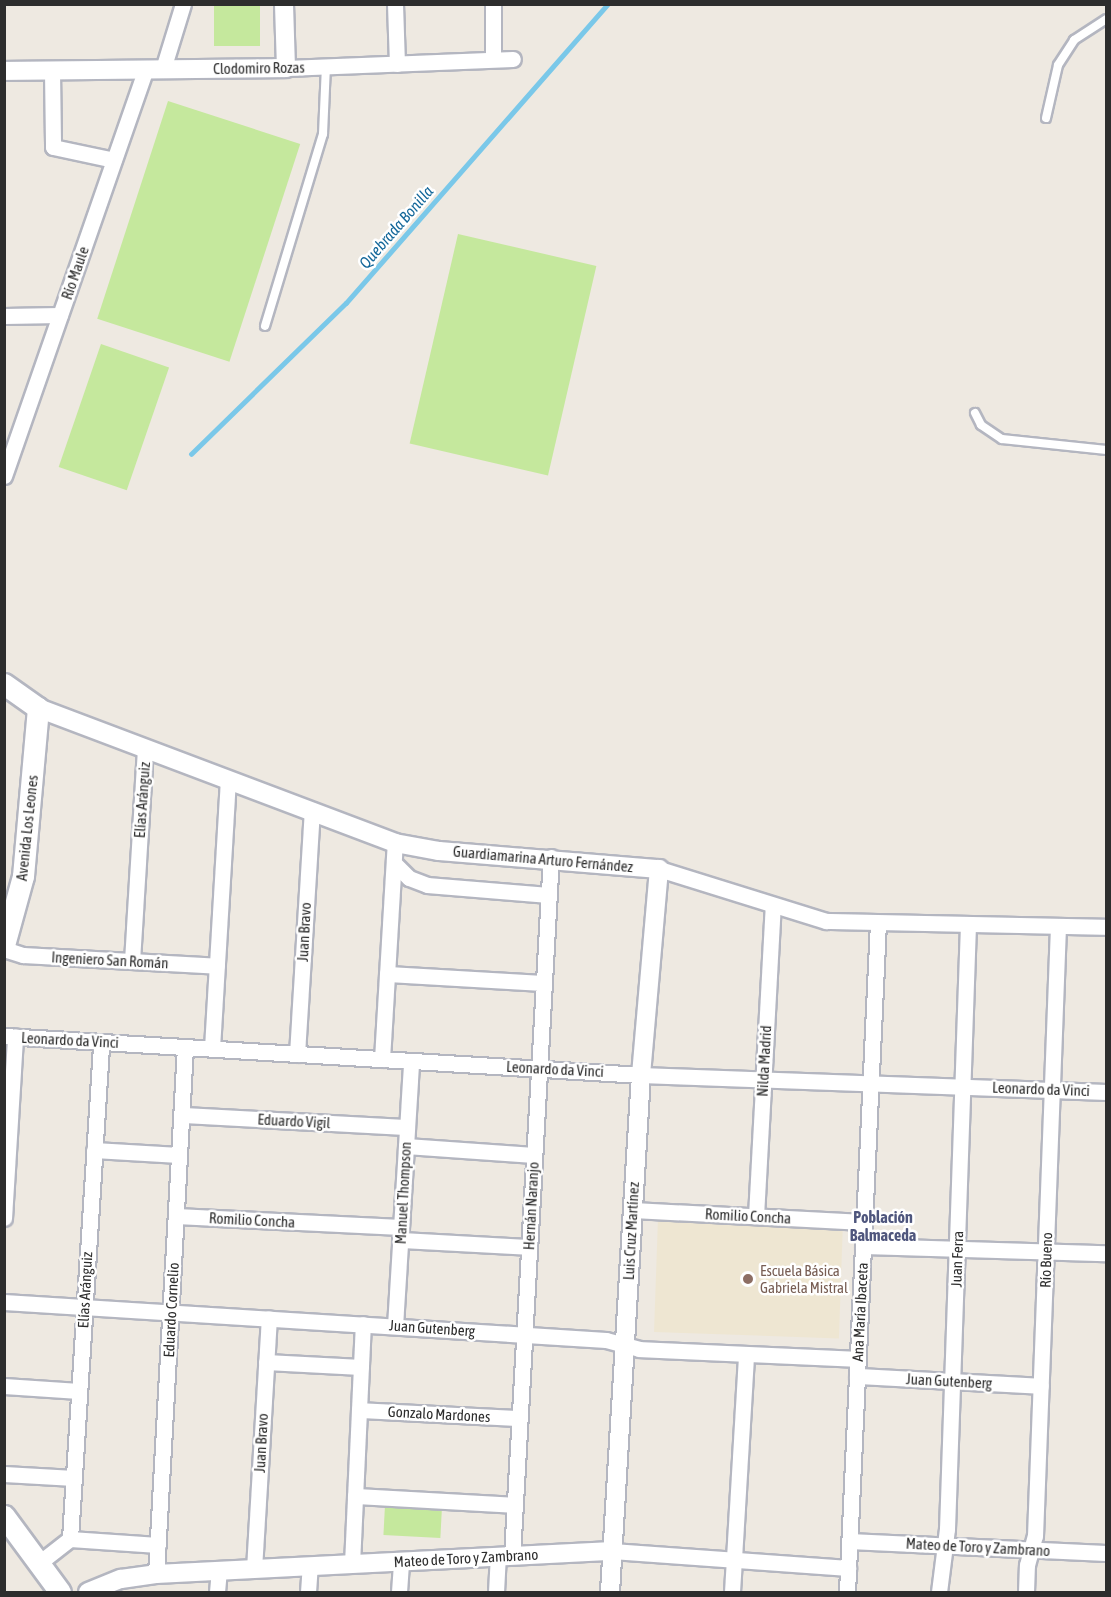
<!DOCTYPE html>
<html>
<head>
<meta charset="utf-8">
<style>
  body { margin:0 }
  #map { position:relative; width:1111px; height:1597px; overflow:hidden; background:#eee9e1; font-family:"Asap Condensed",sans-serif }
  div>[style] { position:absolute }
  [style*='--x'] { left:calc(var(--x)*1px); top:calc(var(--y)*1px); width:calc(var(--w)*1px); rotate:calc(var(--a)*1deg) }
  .education>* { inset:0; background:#eee6d2; transform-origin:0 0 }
  .pitch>* { inset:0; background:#c5e89d; transform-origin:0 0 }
  .stream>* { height:4.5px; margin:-2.25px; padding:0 2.25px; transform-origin:2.25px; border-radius:2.25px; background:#7ac8e9 }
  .roads { filter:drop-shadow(2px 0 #b4b6c0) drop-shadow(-2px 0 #b4b6c0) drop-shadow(0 2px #b4b6c0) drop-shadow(0 -2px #b4b6c0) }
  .service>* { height:8px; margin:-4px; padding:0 4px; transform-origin:4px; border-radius:4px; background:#fff }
  .minor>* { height:15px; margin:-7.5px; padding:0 7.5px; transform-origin:7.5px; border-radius:7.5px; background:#fff }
  .tertiary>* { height:18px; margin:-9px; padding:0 9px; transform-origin:9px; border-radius:9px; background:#fff }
  .secondary>* { height:21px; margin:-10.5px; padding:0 10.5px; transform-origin:10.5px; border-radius:10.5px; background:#fff }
  .dots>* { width:16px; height:16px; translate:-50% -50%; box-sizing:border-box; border:3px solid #fff; border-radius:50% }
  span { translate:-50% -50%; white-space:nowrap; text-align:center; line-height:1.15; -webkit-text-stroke:5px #fff; paint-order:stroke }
  .street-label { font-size:15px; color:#2d2d2d }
  .education-label { font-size:15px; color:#785e54 }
  .left { translate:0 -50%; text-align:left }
  .water-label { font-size:16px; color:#15689a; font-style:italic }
  .neighbourhood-label { font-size:16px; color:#4f567d; font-weight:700 }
  .frame { position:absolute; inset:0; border:6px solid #2d2d2d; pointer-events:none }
</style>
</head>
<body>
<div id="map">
  <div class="education">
    <i style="left:658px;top:1218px;width:185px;height:114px;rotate:2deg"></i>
  </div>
  <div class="pitch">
    <i style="left:214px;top:5px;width:46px;height:41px"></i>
    <i style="left:168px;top:101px;width:139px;height:229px;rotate:18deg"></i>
    <i style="left:458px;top:234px;width:142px;height:215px;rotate:13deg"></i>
    <i style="left:101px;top:344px;width:72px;height:130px;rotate:19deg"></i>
    <i style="left:385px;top:1505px;width:57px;height:30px;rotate:3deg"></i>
  </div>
  <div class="stream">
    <i style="--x:191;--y:454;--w:216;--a:-44.3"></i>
    <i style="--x:346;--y:303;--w:398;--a:-48.8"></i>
  </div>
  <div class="roads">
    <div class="service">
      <i style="--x:1046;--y:118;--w:54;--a:-77.2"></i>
      <i style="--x:1058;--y:65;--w:30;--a:-57"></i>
      <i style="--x:1074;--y:40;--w:38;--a:-33"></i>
      <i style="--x:265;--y:326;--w:201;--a:-73.2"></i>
      <i style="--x:323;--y:134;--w:68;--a:-87.5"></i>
      <i style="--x:975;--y:413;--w:13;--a:63"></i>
      <i style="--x:981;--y:425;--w:25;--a:34"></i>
      <i style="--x:1002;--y:439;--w:105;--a:6"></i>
    </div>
    <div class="minor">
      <i style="--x:395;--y:4;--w:60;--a:88.1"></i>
      <i style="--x:493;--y:4;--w:55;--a:90"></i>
      <i style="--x:286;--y:68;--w:227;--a:-2.3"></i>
      <i style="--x:163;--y:69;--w:68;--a:-72.9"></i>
      <i style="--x:52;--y:71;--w:76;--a:89.2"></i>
      <i style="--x:53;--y:147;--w:62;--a:12"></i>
      <i style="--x:4;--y:316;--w:56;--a:-1"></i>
      <i style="--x:4;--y:476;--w:431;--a:-70.8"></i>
      <i style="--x:394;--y:863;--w:21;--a:45"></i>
      <i style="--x:409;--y:878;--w:19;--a:21"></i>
      <i style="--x:427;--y:885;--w:122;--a:4.7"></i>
      <i style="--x:659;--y:869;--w:175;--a:17.3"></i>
      <i style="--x:826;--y:921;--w:280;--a:1.2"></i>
      <i style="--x:4;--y:949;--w:20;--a:18"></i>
      <i style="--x:23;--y:955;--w:194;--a:3.2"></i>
      <i style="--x:132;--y:961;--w:213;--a:-86.5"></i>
      <i style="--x:387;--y:974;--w:157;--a:3.3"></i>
      <i style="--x:4;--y:1036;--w:638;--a:3.5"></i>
      <i style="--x:641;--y:1075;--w:465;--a:2.1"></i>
      <i style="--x:212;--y:1048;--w:268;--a:-86.6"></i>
      <i style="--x:297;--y:1054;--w:244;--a:-86.5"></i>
      <i style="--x:382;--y:1059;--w:216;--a:-86.6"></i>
      <i style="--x:182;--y:1115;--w:225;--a:3.1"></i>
      <i style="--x:406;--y:1146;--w:128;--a:4"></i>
      <i style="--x:94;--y:1150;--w:85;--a:3.4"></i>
      <i style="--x:633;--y:1210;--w:231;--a:3"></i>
      <i style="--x:176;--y:1216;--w:225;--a:2.8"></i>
      <i style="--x:756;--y:1216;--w:310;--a:-86.9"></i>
      <i style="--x:4;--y:1218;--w:182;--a:-86.5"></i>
      <i style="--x:400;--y:1240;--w:129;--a:3.1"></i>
      <i style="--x:863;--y:1246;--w:243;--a:1.7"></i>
      <i style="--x:4;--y:1302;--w:603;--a:3.61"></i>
      <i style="--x:606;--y:1340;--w:34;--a:15"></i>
      <i style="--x:639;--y:1349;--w:219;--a:2.6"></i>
      <i style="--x:395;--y:1326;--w:265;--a:-86.5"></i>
      <i style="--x:266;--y:1362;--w:95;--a:3"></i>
      <i style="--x:857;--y:1376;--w:184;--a:3.1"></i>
      <i style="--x:4;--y:1386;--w:75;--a:3.8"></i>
      <i style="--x:359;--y:1410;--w:160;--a:2.9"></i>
      <i style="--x:4;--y:1474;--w:70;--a:3.3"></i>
      <i style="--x:355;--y:1496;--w:159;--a:3.2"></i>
      <i style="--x:70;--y:1539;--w:498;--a:-86.4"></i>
      <i style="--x:849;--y:1541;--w:257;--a:2.7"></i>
      <i style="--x:612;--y:1551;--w:237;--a:4.1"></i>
      <i style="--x:512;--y:1556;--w:700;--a:-86.81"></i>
      <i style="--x:39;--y:1563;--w:39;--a:-38"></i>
      <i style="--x:70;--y:1539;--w:88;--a:3.9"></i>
      <i style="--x:352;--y:1564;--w:240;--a:-87.4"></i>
      <i style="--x:254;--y:1569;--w:251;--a:-86.6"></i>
      <i style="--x:156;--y:1574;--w:528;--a:-86.85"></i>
      <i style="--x:217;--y:1592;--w:22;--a:-85"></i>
      <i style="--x:308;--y:1592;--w:26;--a:-86"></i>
      <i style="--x:399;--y:1592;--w:31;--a:-86"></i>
      <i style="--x:496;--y:1592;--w:36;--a:-87"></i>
      <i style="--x:732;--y:1592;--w:238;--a:-86.6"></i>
      <i style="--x:847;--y:1592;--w:670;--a:-87.35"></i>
      <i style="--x:939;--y:1592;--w:64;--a:-82.8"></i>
      <i style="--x:947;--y:1529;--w:604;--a:-88.01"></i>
      <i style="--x:1026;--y:1592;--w:27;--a:-88"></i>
      <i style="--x:1027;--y:1565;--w:30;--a:-75"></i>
      <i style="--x:1035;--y:1536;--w:609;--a:-87.84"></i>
    </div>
    <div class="tertiary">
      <i style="--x:4;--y:71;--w:282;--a:-0.6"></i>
      <i style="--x:286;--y:68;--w:64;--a:-91.8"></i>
      <i style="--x:38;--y:708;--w:382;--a:20.7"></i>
      <i style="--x:395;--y:843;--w:45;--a:10.3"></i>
      <i style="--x:439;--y:851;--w:221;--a:4.7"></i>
      <i style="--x:659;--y:869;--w:207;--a:95"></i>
      <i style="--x:641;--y:1075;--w:518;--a:93.43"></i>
      <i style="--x:88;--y:1592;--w:35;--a:-22"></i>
      <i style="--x:121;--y:1579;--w:35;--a:-8"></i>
      <i style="--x:156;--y:1574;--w:457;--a:-2.9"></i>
    </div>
    <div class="secondary">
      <i style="--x:4;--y:684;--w:42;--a:35.2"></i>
      <i style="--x:38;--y:708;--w:169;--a:95.1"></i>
      <i style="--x:23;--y:876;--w:72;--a:105.4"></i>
      <i style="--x:4;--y:1516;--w:94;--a:53.6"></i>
    </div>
  </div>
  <div class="dots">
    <i style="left:748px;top:1279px;background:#8d6e63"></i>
  </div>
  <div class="street-label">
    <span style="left:259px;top:68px;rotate:-1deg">Clodomiro Rozas</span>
    <span style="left:75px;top:273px;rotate:-71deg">Río Maule</span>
    <span style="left:142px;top:800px;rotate:-86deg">Elías Aránguiz</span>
    <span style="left:27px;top:828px;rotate:-84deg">Avenida Los Leones</span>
    <span style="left:543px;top:859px;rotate:5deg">Guardiamarina Arturo Fernández</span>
    <span style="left:304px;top:932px;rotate:-87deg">Juan Bravo</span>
    <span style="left:110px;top:960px;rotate:3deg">Ingeniero San Román</span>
    <span style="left:70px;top:1040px;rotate:3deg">Leonardo da Vinci</span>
    <span style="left:764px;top:1061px;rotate:-87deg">Nilda Madrid</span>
    <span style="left:555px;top:1069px;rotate:3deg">Leonardo da Vinci</span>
    <span style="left:1041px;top:1089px;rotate:2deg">Leonardo da Vinci</span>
    <span style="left:294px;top:1121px;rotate:3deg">Eduardo Vigil</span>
    <span style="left:403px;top:1193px;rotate:-87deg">Manuel Thompson</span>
    <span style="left:531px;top:1206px;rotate:-87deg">Hernán Naranjo</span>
    <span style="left:748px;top:1216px;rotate:3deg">Romilio Concha</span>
    <span style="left:252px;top:1220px;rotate:3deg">Romilio Concha</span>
    <span style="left:631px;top:1231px;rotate:-87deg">Luis Cruz Martínez</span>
    <span style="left:957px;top:1259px;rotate:-88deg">Juan Ferra</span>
    <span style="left:1046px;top:1260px;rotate:-88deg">Río Bueno</span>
    <span style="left:85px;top:1290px;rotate:-87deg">Elías Aránguiz</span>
    <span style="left:171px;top:1310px;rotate:-87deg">Eduardo Cornelio</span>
    <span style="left:860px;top:1312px;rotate:-87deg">Ana María Ibaceta</span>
    <span style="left:432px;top:1328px;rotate:4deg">Juan Gutenberg</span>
    <span style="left:949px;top:1381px;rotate:3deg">Juan Gutenberg</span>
    <span style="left:439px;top:1414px;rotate:3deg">Gonzalo Mardones</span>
    <span style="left:261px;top:1443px;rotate:-87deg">Juan Bravo</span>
    <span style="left:978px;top:1547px;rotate:3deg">Mateo de Toro y Zambrano</span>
    <span style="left:466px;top:1558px;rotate:-3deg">Mateo de Toro y Zambrano</span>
  </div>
  <div class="education-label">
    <span class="left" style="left:760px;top:1279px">Escuela Básica<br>Gabriela Mistral</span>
  </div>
  <div class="water-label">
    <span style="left:396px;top:227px;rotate:-49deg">Quebrada Bonilla</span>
  </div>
  <div class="neighbourhood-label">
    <span style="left:883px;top:1226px">Población<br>Balmaceda</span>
  </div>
  <div class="frame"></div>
</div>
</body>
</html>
